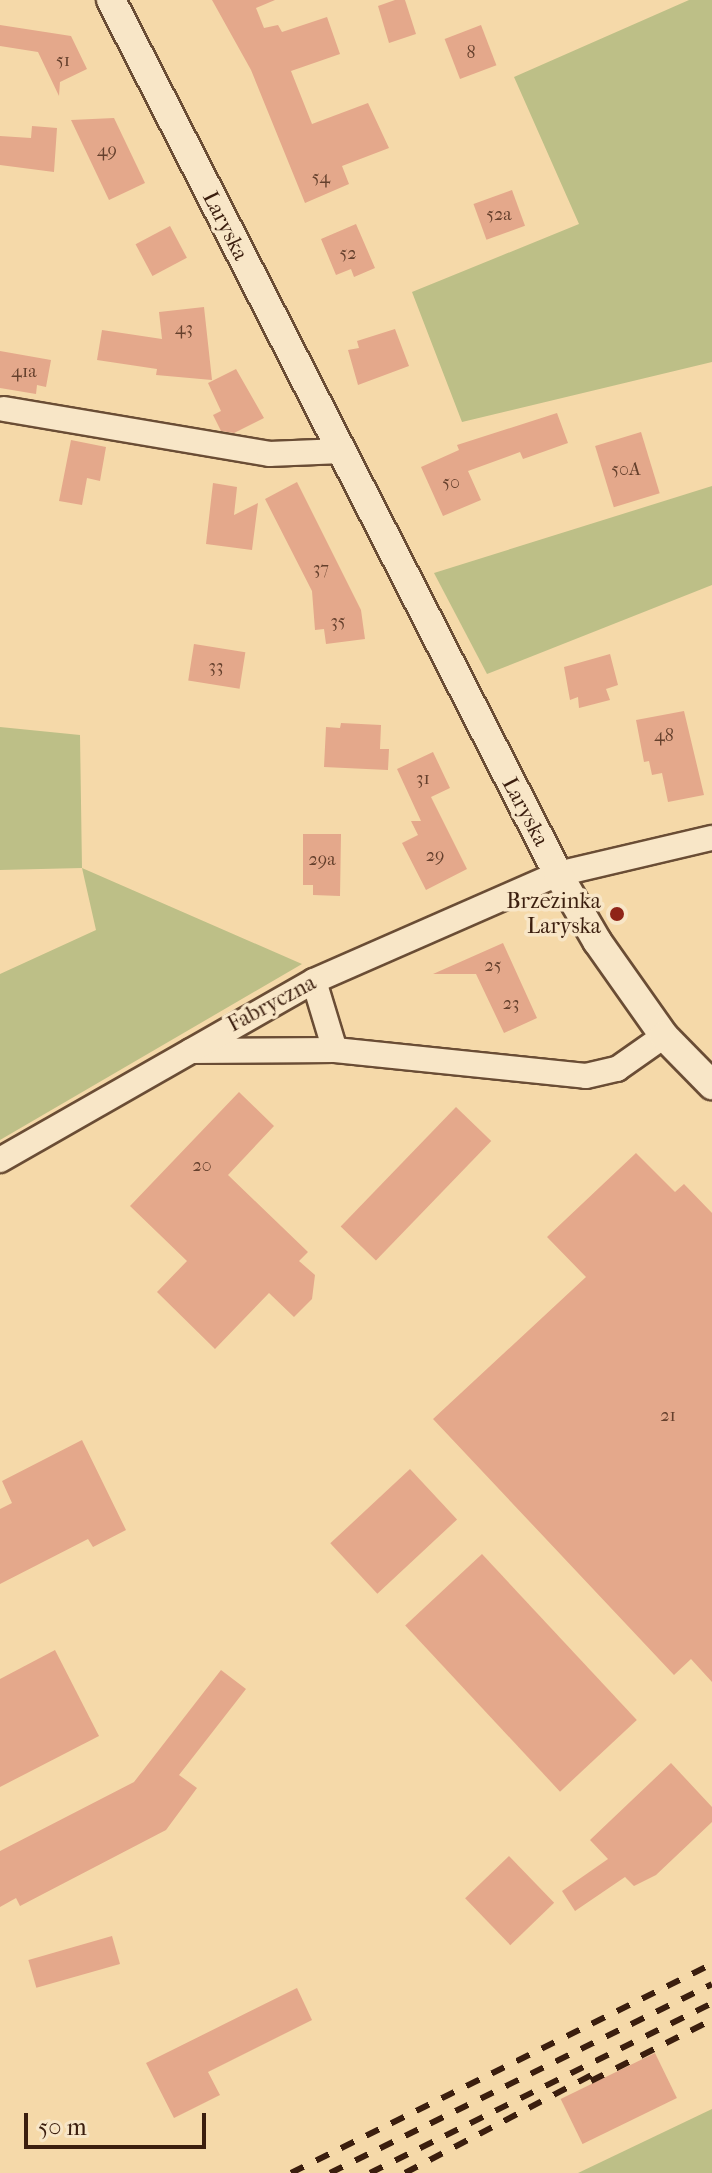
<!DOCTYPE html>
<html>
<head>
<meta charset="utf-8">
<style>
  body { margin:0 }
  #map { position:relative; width:712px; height:2173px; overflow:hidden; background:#f5d9a9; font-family:"IM FELL French Canon",serif }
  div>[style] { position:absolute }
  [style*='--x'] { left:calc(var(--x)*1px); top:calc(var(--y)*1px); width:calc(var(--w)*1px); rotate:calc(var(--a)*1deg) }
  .green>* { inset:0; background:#bdbf87 }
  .building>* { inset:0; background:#e4a88b; transform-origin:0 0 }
  .roads { filter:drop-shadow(2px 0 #6a4d35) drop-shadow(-2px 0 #6a4d35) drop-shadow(0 2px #6a4d35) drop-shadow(0 -2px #6a4d35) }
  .minor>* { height:24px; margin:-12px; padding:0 12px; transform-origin:12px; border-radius:12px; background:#f8e6c7 }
  .tertiary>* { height:28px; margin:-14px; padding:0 14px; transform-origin:14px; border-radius:14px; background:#f8e6c7 }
  .rail>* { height:6px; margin-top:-3px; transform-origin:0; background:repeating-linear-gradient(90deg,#3b1e0e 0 14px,transparent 0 28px) }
  .dots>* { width:22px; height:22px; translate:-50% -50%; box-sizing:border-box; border:4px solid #f8e6c7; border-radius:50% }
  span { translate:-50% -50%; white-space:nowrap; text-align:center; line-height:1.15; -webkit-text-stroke:7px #f8e6c7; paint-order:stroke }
  .number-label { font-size:18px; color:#65402d }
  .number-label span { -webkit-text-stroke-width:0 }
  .street-label { font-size:22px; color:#3b1e0e }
  .poi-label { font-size:22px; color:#3b1e0e }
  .right { translate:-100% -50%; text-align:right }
  .scale { position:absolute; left:24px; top:2113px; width:182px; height:36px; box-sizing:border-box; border:4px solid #3b1e0e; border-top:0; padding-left:10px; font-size:24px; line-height:28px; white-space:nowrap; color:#3b1e0e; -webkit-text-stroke:6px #f8e6c7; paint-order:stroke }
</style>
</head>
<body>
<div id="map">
  <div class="green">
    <i style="clip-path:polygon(689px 0,712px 0,712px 362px,462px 422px,412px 292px,579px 224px,514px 77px)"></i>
    <i style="clip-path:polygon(712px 486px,712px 585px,487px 674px,434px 573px)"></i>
    <i style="clip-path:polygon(0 727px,80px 735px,82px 868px,302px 964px,0 1140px,0 974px,96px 930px,82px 868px,0 870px)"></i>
    <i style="clip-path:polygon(712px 2109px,712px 2173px,578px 2173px)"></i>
  </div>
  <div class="building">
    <i style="clip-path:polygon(212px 0,275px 0,256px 8px,264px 28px,278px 25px,282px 32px,327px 17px,340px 54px,291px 71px,312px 124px,368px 103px,389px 148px,342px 166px,349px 184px,305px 203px,251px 70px)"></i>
    <i style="clip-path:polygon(395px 0,405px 0,416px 34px,389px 43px,378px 6px)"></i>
    <i style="clip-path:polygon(0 25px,71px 36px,87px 69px,60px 82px,59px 96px,38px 52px,0 46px)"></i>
    <i style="left:481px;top:25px;width:43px;height:39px;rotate:69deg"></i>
    <i style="clip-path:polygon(114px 118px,145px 183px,109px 200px,71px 120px)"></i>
    <i style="clip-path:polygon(32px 126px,57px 128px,54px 172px,0 165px,0 136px,31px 138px)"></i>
    <i style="left:512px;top:190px;width:38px;height:41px;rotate:70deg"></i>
    <i style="clip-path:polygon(356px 224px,375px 268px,354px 277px,351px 269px,336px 275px,321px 239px)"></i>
    <i style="left:170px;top:226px;width:36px;height:39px;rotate:62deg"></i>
    <i style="clip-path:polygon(204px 307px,212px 380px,156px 375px,157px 369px,97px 360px,102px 330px,162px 339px,159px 312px)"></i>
    <i style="clip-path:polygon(395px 329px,409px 366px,358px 385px,348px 350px,359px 348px,357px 341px)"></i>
    <i style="clip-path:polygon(0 351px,51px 360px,46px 387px,37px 385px,36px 394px,0 388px)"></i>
    <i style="clip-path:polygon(236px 369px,264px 418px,234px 433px,221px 431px,213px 415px,221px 411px,208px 383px)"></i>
    <i style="clip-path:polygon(557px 413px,568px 443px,523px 459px,520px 452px,468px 471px,481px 500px,443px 516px,421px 467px,459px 450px,457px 445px)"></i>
    <i style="left:641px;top:432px;width:64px;height:48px;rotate:73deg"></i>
    <i style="clip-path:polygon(71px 440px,106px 447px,100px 481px,87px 478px,82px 505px,59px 501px)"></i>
    <i style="clip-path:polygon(297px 482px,361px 610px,365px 639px,326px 644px,324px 629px,315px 630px,312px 591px,265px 499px)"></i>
    <i style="clip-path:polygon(213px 483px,237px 487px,234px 515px,258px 503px,252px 550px,206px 544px)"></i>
    <i style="left:194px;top:644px;width:52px;height:37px;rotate:9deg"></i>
    <i style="clip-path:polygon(610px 654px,618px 685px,606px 689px,610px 700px,579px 708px,578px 697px,570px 700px,564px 667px)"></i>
    <i style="clip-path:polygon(684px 711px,704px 795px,668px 802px,662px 773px,652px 775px,649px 761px,644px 762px,636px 720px)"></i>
    <i style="clip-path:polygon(341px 723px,381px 725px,380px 749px,389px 749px,388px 770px,324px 767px,326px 727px,340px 728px)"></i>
    <i style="clip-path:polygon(433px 752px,450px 788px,431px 797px,467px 869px,426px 890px,402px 843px,418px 835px,411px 821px,421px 821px,397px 769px)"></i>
    <i style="clip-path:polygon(303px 834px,341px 834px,340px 896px,313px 895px,313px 885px,303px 885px)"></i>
    <i style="clip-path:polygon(503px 943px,537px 1018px,504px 1033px,476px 974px,433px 974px)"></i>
    <i style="clip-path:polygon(239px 1092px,274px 1126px,228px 1175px,308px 1252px,299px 1261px,315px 1275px,312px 1299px,294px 1317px,269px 1293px,215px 1349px,157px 1292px,187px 1261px,130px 1206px)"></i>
    <i style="left:456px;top:1107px;width:49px;height:166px;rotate:44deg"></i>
    <i style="clip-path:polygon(636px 1153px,675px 1192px,684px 1184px,712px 1213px,712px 1682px,691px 1659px,674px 1675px,433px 1419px,586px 1277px,547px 1237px)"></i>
    <i style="clip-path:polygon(82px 1440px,126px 1530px,93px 1547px,88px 1539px,0 1584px,0 1509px,12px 1503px,2px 1481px)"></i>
    <i style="left:410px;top:1469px;width:69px;height:109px;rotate:47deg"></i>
    <i style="left:482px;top:1554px;width:227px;height:105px;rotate:47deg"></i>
    <i style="clip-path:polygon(55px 1650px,99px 1736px,0 1787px,0 1679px)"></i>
    <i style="clip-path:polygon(221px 1670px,246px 1689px,179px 1775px,197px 1788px,166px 1830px,20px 1906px,16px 1898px,0 1907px,0 1851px,134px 1782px)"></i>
    <i style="clip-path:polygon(671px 1763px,712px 1807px,712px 1822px,656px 1875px,634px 1886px,625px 1877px,575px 1911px,562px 1891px,608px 1859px,590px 1840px)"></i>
    <i style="left:509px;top:1856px;width:65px;height:61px;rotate:46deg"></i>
    <i style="left:112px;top:1936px;width:29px;height:87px;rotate:74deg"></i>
    <i style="clip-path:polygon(297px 1988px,312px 2020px,208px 2072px,220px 2095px,174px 2118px,146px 2063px)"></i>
    <i style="left:655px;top:2053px;width:50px;height:105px;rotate:64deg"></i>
  </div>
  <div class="roads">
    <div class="minor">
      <i style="--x:4;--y:409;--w:269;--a:9.6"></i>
      <i style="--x:269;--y:454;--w:73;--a:-2.4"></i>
      <i style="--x:314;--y:981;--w:72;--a:73.1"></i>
      <i style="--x:191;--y:1051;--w:144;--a:-0.4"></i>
      <i style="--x:335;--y:1050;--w:252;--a:5.9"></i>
      <i style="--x:586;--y:1076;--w:32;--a:-13"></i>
      <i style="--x:617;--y:1069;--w:57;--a:-35.1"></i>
      <i style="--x:0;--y:1160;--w:361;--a:-29.7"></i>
      <i style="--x:314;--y:981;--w:266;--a:-23.7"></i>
      <i style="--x:558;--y:874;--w:158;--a:-13.2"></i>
    </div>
    <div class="tertiary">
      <i style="--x:111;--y:0;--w:982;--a:62.91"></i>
      <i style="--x:558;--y:874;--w:78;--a:59.8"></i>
      <i style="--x:597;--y:941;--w:116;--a:54.8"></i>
      <i style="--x:664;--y:1036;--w:69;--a:45.6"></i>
    </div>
  </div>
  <div class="rail">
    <i style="--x:591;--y:2081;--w:136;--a:-26.8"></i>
    <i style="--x:291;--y:2173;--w:470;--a:-26.4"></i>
    <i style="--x:330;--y:2173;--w:426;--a:-26.3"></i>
    <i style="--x:370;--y:2173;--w:382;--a:-26.4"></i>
    <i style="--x:405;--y:2173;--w:219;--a:-27.7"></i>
  </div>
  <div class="dots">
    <i style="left:617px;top:914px;background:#8f2418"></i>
  </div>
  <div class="number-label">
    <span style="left:471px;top:53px">8</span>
    <span style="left:63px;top:61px">51</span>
    <span style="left:107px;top:151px">49</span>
    <span style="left:321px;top:178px">54</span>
    <span style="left:499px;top:215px">52a</span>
    <span style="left:348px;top:254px">52</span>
    <span style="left:184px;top:329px">43</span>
    <span style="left:24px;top:372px">41a</span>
    <span style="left:626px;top:470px">50A</span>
    <span style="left:451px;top:483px">50</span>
    <span style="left:321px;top:569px">37</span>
    <span style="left:338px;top:622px">35</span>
    <span style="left:216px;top:667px">33</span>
    <span style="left:664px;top:736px">48</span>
    <span style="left:423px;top:779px">31</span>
    <span style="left:435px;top:856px">29</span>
    <span style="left:322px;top:860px">29a</span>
    <span style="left:493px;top:966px">25</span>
    <span style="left:511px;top:1004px">23</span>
    <span style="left:202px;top:1166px">20</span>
    <span style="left:668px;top:1416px">21</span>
  </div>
  <div class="street-label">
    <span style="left:225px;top:226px;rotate:63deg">Laryska</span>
    <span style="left:525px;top:812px;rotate:62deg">Laryska</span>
    <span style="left:272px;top:1004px;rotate:-28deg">Fabryczna</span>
  </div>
  <div class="poi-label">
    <span class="right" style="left:601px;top:914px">Brzezinka<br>Laryska</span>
  </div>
  <div class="scale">50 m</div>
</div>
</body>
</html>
